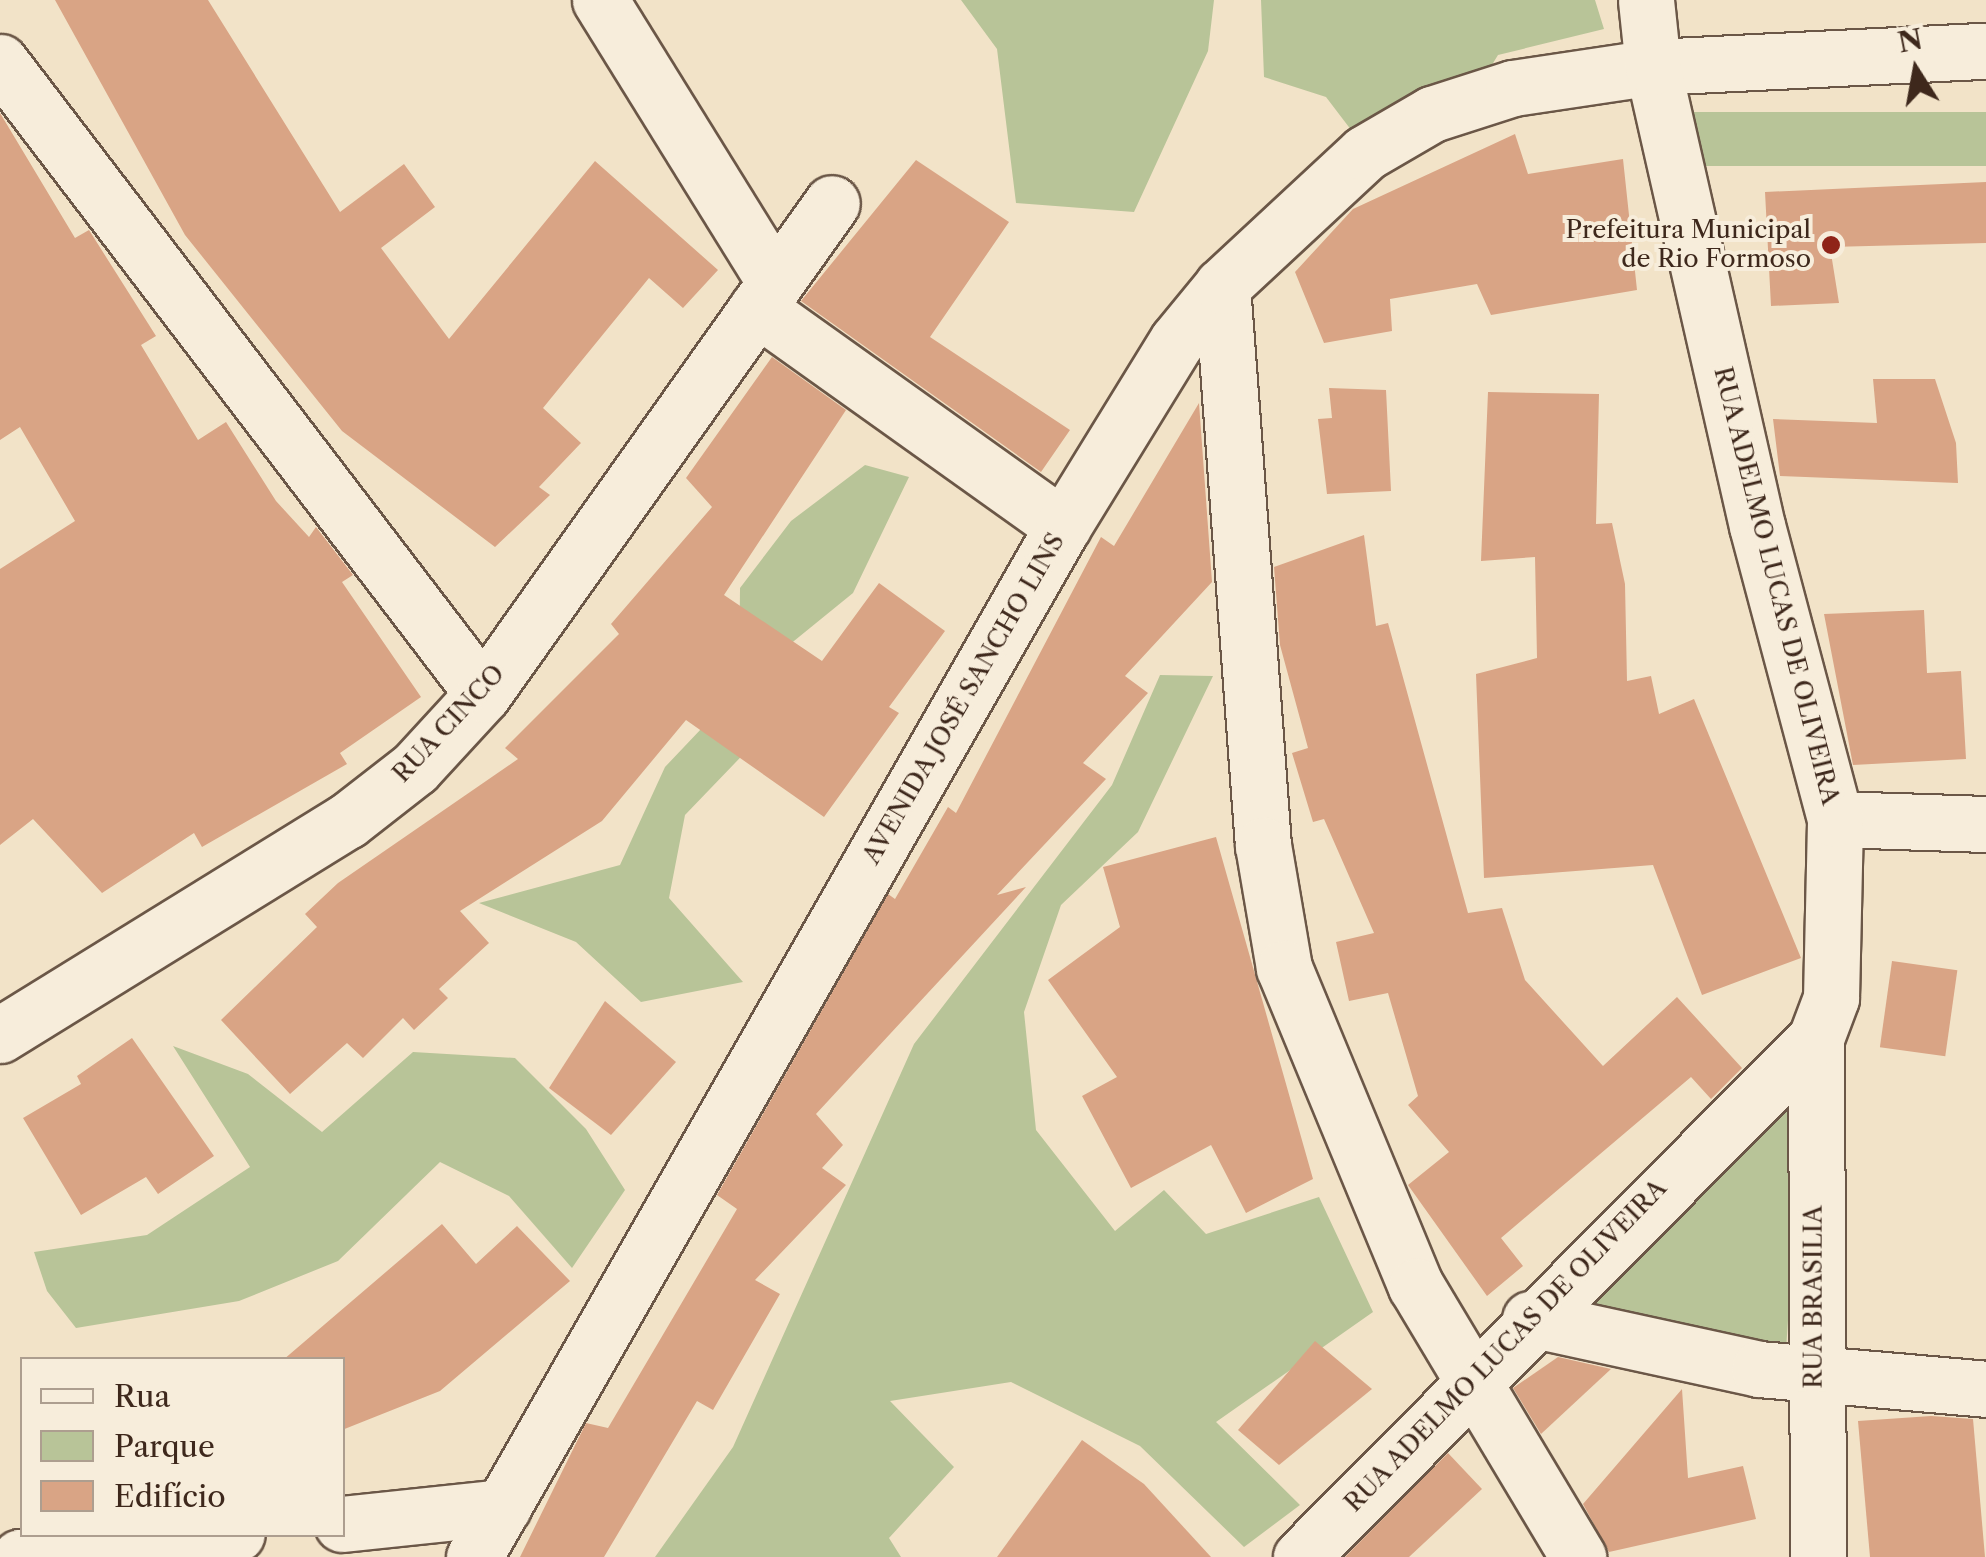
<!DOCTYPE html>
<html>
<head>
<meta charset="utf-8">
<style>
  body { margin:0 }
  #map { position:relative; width:1986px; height:1557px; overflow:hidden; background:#f2e3c8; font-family:"Libre Caslon Text",serif }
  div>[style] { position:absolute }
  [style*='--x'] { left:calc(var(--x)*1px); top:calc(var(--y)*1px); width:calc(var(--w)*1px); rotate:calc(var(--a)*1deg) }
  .green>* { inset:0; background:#b8c498; transform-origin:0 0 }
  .building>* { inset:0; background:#d9a485; transform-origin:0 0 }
  .roads { filter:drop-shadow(2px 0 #6b5747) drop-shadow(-2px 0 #6b5747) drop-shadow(0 2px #6b5747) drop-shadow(0 -2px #6b5747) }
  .minor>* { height:55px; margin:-27.5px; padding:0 27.5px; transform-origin:27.5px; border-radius:27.5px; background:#f7eddb }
  .dots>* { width:28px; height:28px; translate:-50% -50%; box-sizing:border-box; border:5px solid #f7eddb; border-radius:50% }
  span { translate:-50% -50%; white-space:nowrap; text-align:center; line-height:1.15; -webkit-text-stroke:8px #f7eddb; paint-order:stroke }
  .poi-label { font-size:25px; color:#3e281c }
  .right { translate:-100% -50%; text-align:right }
  .street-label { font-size:25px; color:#3e281c }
  .legend { position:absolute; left:20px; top:1357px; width:325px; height:180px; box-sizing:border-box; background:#f7eddb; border:2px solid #ad9e8f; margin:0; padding:12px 18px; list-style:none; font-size:30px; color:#3e281c }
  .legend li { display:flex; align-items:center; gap:20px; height:50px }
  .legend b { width:50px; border:2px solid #ad9e8f }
  .north { position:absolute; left:1866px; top:20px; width:100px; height:100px; -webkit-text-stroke:8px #f7eddb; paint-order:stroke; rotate:349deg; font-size:28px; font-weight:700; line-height:40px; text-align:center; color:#3e281c }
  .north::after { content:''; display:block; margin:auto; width:35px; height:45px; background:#3e281c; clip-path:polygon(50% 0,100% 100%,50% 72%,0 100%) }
</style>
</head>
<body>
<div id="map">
  <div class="green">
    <i style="clip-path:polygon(961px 0,1214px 0,1208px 51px,1134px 212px,1016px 203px,997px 49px)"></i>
    <i style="clip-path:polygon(1261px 0,1595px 0,1604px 29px,1498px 55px,1487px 73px,1358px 139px,1326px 97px,1264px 77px)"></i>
    <i style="left:1986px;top:112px;width:54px;height:299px;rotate:90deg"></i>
    <i style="clip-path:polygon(865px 465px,909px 477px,853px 593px,752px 675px,760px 737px,685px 815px,669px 898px,743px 982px,641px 1002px,576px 942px,479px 903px,620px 865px,665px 767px,739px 689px,740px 588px,791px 521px)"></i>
    <i style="clip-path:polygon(1160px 675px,1213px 676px,1138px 832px,1061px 905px,1024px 1012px,1036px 1130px,1115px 1231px,1164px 1190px,1206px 1234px,1319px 1197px,1373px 1312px,1216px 1422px,1300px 1505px,1244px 1547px,1140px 1446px,1011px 1382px,890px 1401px,954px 1467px,889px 1538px,901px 1557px,655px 1557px,733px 1447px,914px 1044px,1112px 785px)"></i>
    <i style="clip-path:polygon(173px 1046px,248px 1074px,322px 1132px,413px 1052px,515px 1058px,586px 1129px,625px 1190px,572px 1268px,509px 1196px,440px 1162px,338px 1261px,239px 1301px,76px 1328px,47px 1291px,34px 1252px,147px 1235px,250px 1167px)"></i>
    <i style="clip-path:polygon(1805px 1053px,1785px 1367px,1540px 1318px)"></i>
  </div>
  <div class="building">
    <i style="clip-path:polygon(55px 0,208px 0,340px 212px,404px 164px,435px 207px,381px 248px,449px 339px,595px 161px,718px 270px,683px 308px,649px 278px,543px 408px,581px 443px,539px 487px,550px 495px,495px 547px,342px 431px,185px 235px)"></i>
    <i style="clip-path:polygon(0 113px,75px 238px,89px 230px,156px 336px,141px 345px,198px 440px,226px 422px,276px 501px,309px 537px,316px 527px,353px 575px,342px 582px,421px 697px,340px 753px,347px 764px,202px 847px,194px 833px,102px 893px,33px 819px,0 845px,0 569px,75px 521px,20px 427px,0 440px)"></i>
    <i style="clip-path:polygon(1515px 134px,1528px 174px,1623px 159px,1637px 290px,1491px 315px,1477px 284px,1390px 299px,1392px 331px,1324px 343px,1295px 272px,1353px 209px)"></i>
    <i style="clip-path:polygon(916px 160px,1009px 222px,930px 337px,1070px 430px,1041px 472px,801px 301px)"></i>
    <i style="clip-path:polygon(1986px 182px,1986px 243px,1830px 247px,1839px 303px,1771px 306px,1765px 192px)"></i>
    <i style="clip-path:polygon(772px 357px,846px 410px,724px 595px,822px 661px,879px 583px,945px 631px,889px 707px,899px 713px,824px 817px,686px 720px,602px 821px,460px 911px,489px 943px,439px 989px,448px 998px,414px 1030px,403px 1018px,363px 1058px,347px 1043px,290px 1094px,221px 1020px,317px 927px,305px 914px,338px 883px,518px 759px,505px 748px,619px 634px,611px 624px,712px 507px,686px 478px)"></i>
    <i style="clip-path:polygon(1873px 379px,1935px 379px,1956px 443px,1958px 483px,1780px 476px,1773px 419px,1877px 423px)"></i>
    <i style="clip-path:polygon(1329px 388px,1386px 390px,1391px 491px,1327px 494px,1318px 419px,1332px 418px)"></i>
    <i style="clip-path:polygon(1488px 392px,1599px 394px,1596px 524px,1612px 523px,1625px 584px,1627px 681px,1651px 676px,1659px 714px,1694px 699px,1801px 958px,1702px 995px,1653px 865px,1484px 878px,1476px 674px,1537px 658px,1535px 557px,1481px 561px)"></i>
    <i style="clip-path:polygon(1199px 403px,1212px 582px,1125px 676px,1148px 693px,1083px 763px,1106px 779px,997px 895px,1026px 887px,816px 1114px,843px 1145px,822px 1168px,846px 1185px,755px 1280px,780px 1294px,713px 1410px,697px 1401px,604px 1557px,520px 1557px,586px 1423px,608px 1428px,737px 1209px,717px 1195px,888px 894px,895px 899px,948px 807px,956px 813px,1101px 537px,1114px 546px)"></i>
    <i style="clip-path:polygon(1364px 535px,1376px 626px,1388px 623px,1468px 913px,1502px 908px,1525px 980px,1603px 1066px,1677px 997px,1742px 1068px,1711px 1099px,1691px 1077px,1501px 1238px,1523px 1266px,1487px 1296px,1408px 1185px,1449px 1152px,1408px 1105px,1418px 1096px,1388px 993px,1349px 1001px,1336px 942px,1374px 933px,1324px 819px,1313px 822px,1292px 753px,1308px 748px,1280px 645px,1274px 567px)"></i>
    <i style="clip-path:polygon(1924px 610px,1927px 673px,1961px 671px,1966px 759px,1853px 765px,1824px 614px)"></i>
    <i style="clip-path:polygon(1216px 837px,1313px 1179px,1246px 1213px,1211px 1145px,1131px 1188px,1082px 1096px,1117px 1077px,1048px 980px,1120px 927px,1103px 867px)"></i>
    <i style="left:1892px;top:961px;width:66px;height:87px;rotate:8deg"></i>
    <i style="clip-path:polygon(605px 1001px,676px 1062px,611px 1135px,549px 1088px)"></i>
    <i style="clip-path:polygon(132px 1038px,214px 1156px,158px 1194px,146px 1177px,81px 1215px,23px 1118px,81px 1084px,77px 1076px)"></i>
    <i style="clip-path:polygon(442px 1224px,476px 1264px,517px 1226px,570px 1281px,440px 1391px,342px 1430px,342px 1360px,283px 1360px)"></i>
    <i style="clip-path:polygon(1315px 1341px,1372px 1389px,1279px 1465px,1238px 1430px)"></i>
    <i style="clip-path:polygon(1558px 1357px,1611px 1369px,1541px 1434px,1513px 1388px)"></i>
    <i style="clip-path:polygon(1682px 1389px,1688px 1478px,1743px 1466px,1756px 1519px,1609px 1552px,1583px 1504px)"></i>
    <i style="clip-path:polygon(1931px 1416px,1973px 1419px,1985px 1557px,1870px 1557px,1858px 1421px)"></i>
    <i style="clip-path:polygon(1082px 1440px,1144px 1484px,1211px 1557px,997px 1557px)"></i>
    <i style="clip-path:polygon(1448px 1453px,1482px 1489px,1409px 1557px,1345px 1557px)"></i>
  </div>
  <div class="roads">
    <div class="minor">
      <i style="--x:600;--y:0;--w:332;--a:58.2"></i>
      <i style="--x:0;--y:62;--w:795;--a:52.61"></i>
      <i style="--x:1222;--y:286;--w:561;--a:85.81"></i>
      <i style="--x:1263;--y:845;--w:125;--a:80.3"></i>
      <i style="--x:1284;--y:968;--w:344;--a:67.5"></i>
      <i style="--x:1416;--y:1286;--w:316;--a:59.1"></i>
      <i style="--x:757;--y:308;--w:376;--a:35.5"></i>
      <i style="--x:1835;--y:819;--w:151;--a:1.9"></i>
      <i style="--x:0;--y:1035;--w:408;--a:-31.7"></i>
      <i style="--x:347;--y:821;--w:86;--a:-37.9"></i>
      <i style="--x:415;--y:768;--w:100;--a:-47.4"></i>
      <i style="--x:483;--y:694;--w:602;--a:-54.6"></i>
      <i style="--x:1816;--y:1038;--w:519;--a:89.78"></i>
      <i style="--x:1530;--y:1319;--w:234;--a:12.3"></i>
      <i style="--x:1759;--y:1369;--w:228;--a:5"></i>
      <i style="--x:342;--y:1524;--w:162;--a:-6"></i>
      <i style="--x:20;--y:1557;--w:218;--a:-6.1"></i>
      <i style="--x:474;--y:1557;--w:1187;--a:-60.26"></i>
      <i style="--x:1063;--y:526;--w:217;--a:-58.4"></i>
      <i style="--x:1177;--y:341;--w:71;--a:-50.7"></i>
      <i style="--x:1222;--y:286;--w:195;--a:-42.9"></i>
      <i style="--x:1365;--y:153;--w:78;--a:-30.2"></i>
      <i style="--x:1432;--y:114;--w:85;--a:-17.8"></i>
      <i style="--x:1513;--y:88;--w:142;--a:-8.5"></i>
      <i style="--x:1653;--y:67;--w:333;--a:-2.8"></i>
      <i style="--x:1301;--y:1557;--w:731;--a:-45.22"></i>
      <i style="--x:1816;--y:1038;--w:43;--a:-69.4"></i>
      <i style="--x:1831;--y:998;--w:179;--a:-88.7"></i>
      <i style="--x:1835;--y:819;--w:303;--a:-104.9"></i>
      <i style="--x:1757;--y:526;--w:471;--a:-102.8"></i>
      <i style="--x:1653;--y:67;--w:67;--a:-96"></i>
    </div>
  </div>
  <div class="dots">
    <i style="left:1831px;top:245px;background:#8f2418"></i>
  </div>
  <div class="poi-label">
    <span class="right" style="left:1811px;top:245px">Prefeitura Municipal<br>de Rio Formoso</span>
  </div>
  <div class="street-label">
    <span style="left:1776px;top:586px;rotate:76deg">RUA ADELMO LUCAS DE OLIVEIRA</span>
    <span style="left:964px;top:699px;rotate:-60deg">AVENIDA JOSÉ SANCHO LINS</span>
    <span style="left:449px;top:724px;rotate:-47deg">RUA CINCO</span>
    <span style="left:1814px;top:1297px;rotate:-90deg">RUA BRASILIA</span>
    <span style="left:1506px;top:1346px;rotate:-46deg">RUA ADELMO LUCAS DE OLIVEIRA</span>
  </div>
  <ul class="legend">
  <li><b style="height:12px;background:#f7eddb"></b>Rua</li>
  <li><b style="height:28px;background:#b8c498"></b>Parque</li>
  <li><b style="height:28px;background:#d9a485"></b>Edifício</li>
  </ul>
  <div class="north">N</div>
</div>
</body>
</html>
